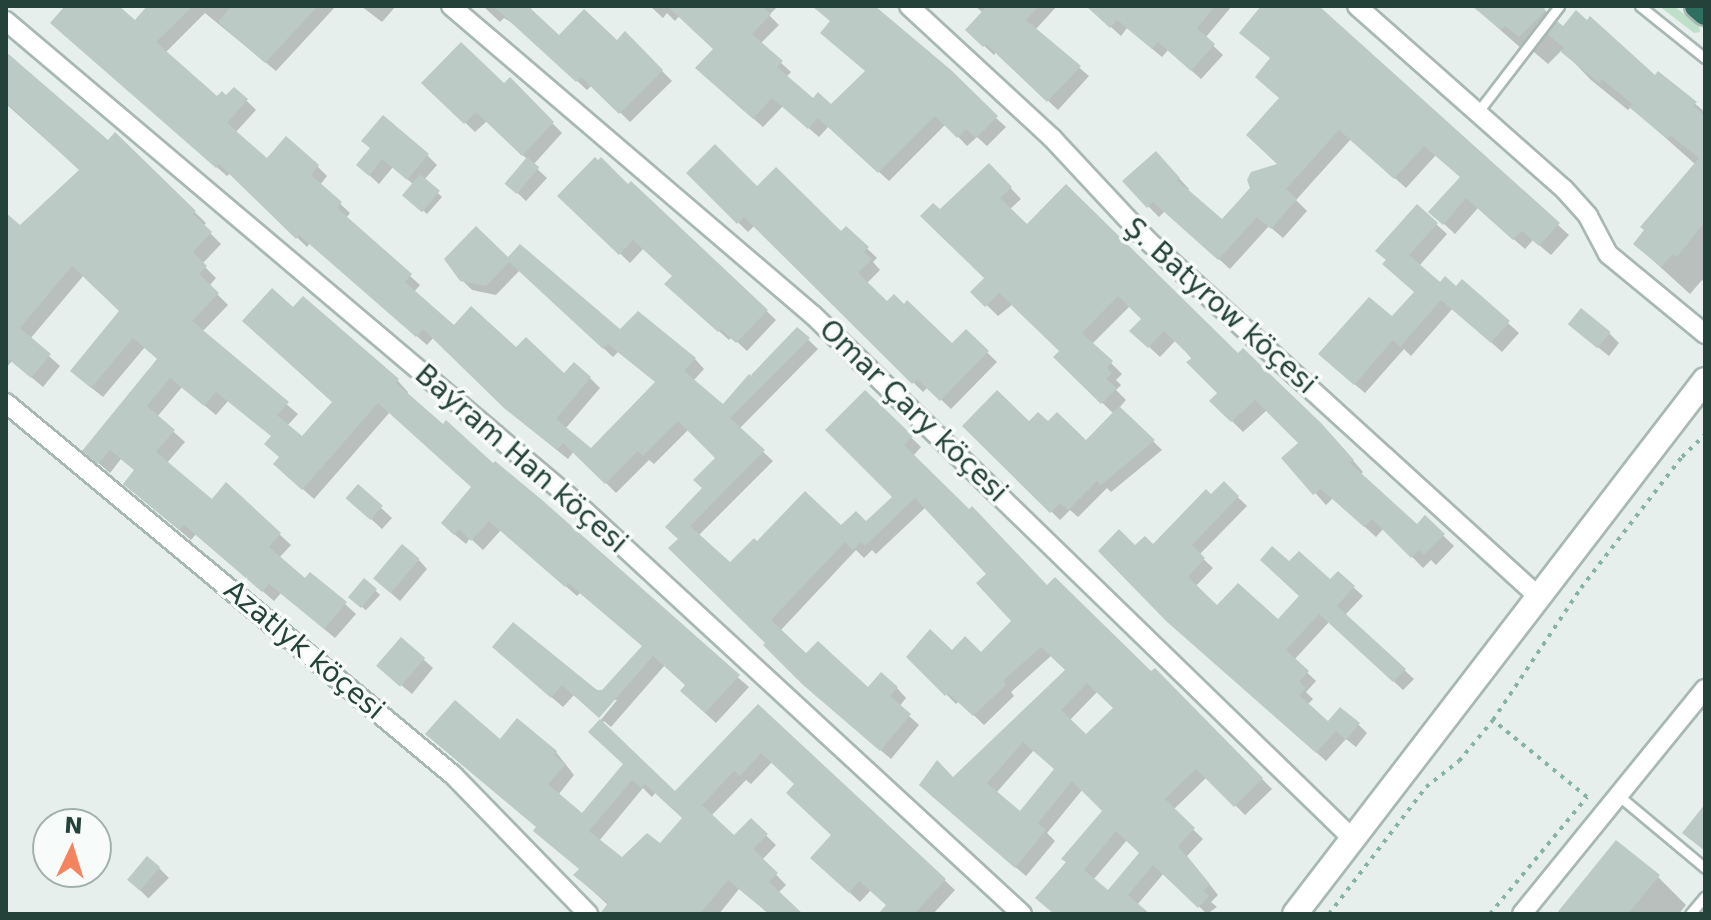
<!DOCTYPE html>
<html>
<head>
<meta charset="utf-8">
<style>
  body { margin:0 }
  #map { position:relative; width:1711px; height:920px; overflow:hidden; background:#e6efeb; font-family:"DejaVu Sans",sans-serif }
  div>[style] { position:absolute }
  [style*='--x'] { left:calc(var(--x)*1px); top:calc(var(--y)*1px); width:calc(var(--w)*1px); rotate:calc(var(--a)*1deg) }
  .green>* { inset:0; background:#bfe0c8 }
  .shadow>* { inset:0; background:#0003; transform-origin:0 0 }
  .building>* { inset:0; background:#bbcac4; transform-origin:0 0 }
  .path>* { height:4px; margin-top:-2px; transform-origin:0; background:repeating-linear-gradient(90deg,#86b3a5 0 4px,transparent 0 10px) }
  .roads { filter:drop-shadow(2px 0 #a8b8b2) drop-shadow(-2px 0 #a8b8b2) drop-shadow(0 2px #a8b8b2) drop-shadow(0 -2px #a8b8b2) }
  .lane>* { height:9px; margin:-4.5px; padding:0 4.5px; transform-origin:4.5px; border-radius:4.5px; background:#fff }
  .street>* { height:18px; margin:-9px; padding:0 9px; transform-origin:9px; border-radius:9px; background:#fff }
  .secondary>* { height:24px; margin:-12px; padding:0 12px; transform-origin:12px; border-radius:12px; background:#fff }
  .highway>* { height:24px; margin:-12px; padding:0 12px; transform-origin:12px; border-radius:12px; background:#2f6f62 }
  span { translate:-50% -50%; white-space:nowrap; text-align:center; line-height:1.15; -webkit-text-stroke:7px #f7fbf9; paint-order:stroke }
  .street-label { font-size:28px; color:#24423a }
  .frame { position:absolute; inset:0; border:8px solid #24423a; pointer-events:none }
  .north { position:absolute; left:32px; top:808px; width:80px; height:80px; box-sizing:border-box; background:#f7fbf9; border:2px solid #a3b1ad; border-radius:50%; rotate:4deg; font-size:22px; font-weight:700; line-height:32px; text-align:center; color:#24423a }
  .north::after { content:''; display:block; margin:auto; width:28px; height:36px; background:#f4845f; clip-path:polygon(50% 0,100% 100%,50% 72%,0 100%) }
</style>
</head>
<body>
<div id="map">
  <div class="green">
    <i style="clip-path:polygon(1659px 6px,1674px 6px,1699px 26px,1700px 32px,1694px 33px)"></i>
  </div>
  <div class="shadow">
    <i style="clip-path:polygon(evenodd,67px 6px,116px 6px,135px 23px,151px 6px,336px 6px,276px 71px,205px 13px,165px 53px,218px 99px,246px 100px,256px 110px,235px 133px,267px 161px,286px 139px,318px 167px,327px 176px,320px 185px,350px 213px,346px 218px,420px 285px,414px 292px,454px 327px,517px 350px,564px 376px,590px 378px,600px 388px,565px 429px,591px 450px,657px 383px,618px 352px,613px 357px,520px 270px,496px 295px,472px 290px,461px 279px,508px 260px,620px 331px,695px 359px,704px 369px,693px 381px,723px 406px,760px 385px,797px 329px,818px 349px,739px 429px,773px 461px,698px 536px,730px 564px,757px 544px,866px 524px,895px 497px,865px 393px,921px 447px,913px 456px,1048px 587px,1151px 674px,1155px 671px,1272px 789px,1245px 815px,1207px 777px,1173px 810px,1203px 839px,1187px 856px,1218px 895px,1211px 902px,1217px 907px,1207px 914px,1164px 873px,1137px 905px,1147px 914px,1055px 914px,1068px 863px,1105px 811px,1083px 789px,1047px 833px,1055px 841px,1026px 876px,931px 795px,953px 779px,1067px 670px,1052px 655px,1011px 692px,1014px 696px,984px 725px,959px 701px,956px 704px,909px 657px,952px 652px,981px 654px,1014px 621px,989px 574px,926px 507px,876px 554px,872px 550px,864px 558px,856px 550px,780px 631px,806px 656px,868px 690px,897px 688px,906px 698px,899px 707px,919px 725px,891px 759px,814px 694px,680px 539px,718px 458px,689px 429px,654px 464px,649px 460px,616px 493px,574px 451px,568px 459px,517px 418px,434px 337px,427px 345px,310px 243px,307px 247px,230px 173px,227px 176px,62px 33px,67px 6px,1098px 691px,1116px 708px,1086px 737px,1069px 721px,1098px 691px,67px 6px,1034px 750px,1056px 769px,1020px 813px,996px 793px,1034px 750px,67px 6px,1127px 840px,1142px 853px,1108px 893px,1093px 880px,1127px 840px)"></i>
    <i style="clip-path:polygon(361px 6px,396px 6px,382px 22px)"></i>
    <i style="clip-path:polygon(483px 6px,533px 6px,530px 10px,559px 38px,617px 43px,625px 34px,672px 81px,630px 122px,592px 85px,587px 90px,517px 26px,504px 18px,500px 22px)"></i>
    <i style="clip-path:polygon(650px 6px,778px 6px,769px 15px,779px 25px,760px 44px,791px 72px,786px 77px,813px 101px,831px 106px,867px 72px,832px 22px,813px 6px,873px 6px,1006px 127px,987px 146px,977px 137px,967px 146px,946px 124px,889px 181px,829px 126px,819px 137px,783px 106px,763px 127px,708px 78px,715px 49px,679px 16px,675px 21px,667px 13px,663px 18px)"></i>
    <i style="clip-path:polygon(975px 6px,1057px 6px,1035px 30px,1089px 76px,1058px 110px,996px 52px,994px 55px,977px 39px,983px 13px)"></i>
    <i style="clip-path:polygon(1088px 6px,1232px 6px,1205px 38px,1223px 55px,1201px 79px,1168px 50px,1162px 57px,1127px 28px,1121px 36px)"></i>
    <i style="clip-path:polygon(1264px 6px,1315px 6px,1569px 235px,1551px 255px,1533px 240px,1525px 249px,1478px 208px,1455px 234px,1431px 212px,1462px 177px,1436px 155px,1406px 188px,1351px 139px,1296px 200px,1307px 211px,1283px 238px,1269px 226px,1230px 269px,1165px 211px,1159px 217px,1148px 206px,1166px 164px,1189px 189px,1187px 191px,1222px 222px,1280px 165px,1281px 99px)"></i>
    <i style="clip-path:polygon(1473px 6px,1541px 6px,1557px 23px,1656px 78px,1659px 74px,1705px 112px,1705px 283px,1702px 280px,1690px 294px,1635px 244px,1696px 165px,1631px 107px,1628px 110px,1591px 80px,1562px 50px,1548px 64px,1534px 52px,1530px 56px)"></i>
    <i style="clip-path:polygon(evenodd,6px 52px,108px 143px,115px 135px,206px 223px,203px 226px,221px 244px,202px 264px,216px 278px,209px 286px,228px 305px,202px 332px,298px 414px,287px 426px,302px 439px,334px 402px,293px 310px,303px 299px,398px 381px,408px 392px,406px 395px,749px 687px,716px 723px,693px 702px,688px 686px,665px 665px,611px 727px,604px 721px,602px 724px,675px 794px,758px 707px,955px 890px,933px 914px,887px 914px,888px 906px,871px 890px,860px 902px,823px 868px,833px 836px,796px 784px,772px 762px,751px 784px,746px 780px,711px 816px,734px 838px,751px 821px,776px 845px,762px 860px,786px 885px,778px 893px,800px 914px,765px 914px,767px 912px,739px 889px,719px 914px,618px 914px,586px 885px,580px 869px,538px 828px,501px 742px,518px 721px,556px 752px,574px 775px,558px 795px,583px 816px,625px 764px,591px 732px,617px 700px,574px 695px,563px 707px,505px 657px,603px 692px,644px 647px,580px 593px,577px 596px,501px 530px,483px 550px,470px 538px,466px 544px,454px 534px,474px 488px,390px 412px,314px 499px,286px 474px,273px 437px,228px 401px,216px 415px,182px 387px,157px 417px,185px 442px,166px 464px,212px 502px,226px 485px,291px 545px,279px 558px,305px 581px,345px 604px,356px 614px,335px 638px,281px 593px,274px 601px,196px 534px,191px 540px,137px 494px,136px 471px,121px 459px,110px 473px,96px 461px,159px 359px,145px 347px,103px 397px,83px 381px,122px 311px,84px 275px,30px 339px,60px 366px,43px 387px,12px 361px,6px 368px,6px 234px,20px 228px,81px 171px,6px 104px,6px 52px,643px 788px,652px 797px,656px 792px,684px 818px,660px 846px,622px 859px,599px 841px,643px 788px)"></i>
    <i style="clip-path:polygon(510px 80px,562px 133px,533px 165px,547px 178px,526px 201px,506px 182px,527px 159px,487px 121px,475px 132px,424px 83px,504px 86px)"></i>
    <i style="clip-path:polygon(372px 149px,427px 155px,437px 165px,424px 180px,442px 197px,427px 214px,405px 194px,413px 184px,393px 167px,379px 184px,368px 174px)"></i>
    <i style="clip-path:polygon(989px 165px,1021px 199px,1009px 210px,1027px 227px,1238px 356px,1332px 436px,1363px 472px,1360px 475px,1417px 526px,1425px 518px,1454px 546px,1436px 565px,1431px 560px,1423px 568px,1384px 528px,1376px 537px,1333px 498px,1326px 505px,1284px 458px,1301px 444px,1267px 410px,1243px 432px,1212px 401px,1220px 393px,1176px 340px,1160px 357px,1132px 331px,1143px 319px,1130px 306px,1092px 344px,1122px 374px,1116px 380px,1121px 385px,1116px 390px,1126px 400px,1119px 408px,1162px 450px,1111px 492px,1107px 488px,1078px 517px,1070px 510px,1060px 520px,965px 426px,1048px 424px,1086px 443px,1114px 414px,1055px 357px,1061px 351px,1013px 304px,998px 316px,973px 292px,987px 278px,940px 212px)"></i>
    <i style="clip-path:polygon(688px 173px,757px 189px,841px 234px,847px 229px,877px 258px,873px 262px,880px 270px,866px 284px,887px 304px,952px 346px,966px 332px,997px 362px,951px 409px,928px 387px,923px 392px,755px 225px,748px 232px)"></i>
    <i style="clip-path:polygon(631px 184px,776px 320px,747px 351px,732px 337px,729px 340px,676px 293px,675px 276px,644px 248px,630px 263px,560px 196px)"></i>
    <i style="clip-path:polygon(1436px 224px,1447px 234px,1419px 266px,1440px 285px,1456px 288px,1462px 282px,1519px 333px,1502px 352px,1453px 308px,1411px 356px,1404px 349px,1365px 393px,1331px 364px,1392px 319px,1416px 292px,1385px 264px)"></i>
    <i style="clip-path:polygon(1580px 333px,1609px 333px,1619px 343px,1609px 356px)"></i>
    <i style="clip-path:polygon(1224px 484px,1247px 506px,1199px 555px,1213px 568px,1195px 587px,1217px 608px,1278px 622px,1302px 597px,1289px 564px,1330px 582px,1338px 573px,1363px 596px,1345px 615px,1414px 679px,1403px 690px,1329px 622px,1294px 660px,1316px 681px,1306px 692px,1313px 699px,1307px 705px,1329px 723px,1358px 724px,1367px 733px,1356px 747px,1346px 739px,1326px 761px,1178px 629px,1135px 548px,1153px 547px)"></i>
    <i style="clip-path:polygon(358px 487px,392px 518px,382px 529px,358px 507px)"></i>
    <i style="clip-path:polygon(419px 560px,427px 569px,400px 601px,384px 587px)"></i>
    <i style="left:364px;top:580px;width:22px;height:21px;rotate:43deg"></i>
    <i style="clip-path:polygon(402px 640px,433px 668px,412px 694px,389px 675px)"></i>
    <i style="left:159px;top:868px;width:14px;height:29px;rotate:45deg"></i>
    <i style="clip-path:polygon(1658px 877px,1686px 905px,1679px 914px,1559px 914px)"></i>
  </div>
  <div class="building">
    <i style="clip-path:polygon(evenodd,65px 6px,119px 6px,135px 20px,147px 6px,193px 6px,156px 42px,217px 96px,222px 91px,226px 95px,234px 87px,248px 99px,227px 123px,267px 158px,286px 136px,319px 165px,311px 175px,342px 202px,337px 208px,412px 274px,405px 282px,454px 325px,471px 306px,516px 347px,526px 337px,564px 373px,574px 362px,591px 377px,556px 419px,591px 448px,655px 382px,608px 344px,603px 349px,509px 262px,486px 286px,460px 281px,444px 259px,476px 226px,508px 257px,520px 244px,620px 329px,638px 311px,696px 358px,684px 371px,723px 404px,749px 374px,754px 378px,751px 375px,797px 327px,810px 338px,730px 418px,765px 450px,690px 526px,730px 562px,754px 538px,757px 541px,805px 491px,841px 525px,856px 511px,866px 521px,892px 497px,825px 430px,865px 390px,913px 436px,904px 445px,969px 509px,972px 506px,1047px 585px,1055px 577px,1151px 671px,1155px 668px,1263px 778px,1234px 807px,1196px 769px,1165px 799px,1195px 828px,1178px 846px,1210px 884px,1203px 891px,1209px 896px,1198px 908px,1153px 865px,1128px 895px,1150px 914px,1054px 914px,1035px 898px,1066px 862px,1061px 859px,1102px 811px,1072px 781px,1038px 823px,1046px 830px,1015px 868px,919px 785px,937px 760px,953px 777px,1065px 670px,1041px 647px,1003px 681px,1006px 685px,973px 716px,948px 693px,945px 696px,906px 657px,930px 629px,952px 650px,965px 636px,981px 652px,1011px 621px,976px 583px,986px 574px,915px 498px,865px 546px,861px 542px,853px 550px,845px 542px,771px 620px,806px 653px,818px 641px,868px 687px,881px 672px,898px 687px,890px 696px,911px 714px,880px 751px,802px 684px,763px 645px,765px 643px,668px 548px,678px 539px,665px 527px,702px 488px,693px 480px,715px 458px,678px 421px,643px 456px,638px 451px,605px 484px,563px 443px,557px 450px,505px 409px,423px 329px,416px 337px,299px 235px,296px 239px,219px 164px,216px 168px,50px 23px,65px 6px,1087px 683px,1113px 708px,1086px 734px,1061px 710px,1087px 683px,65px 6px,1023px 742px,1054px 769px,1020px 811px,987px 783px,1023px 742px,65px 6px,1116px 831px,1139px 853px,1108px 890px,1084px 870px,1116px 831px)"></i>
    <i style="clip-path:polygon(231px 6px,318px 6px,265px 63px,218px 22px)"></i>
    <i style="clip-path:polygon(493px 6px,528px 6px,559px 35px,584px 9px,617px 40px,625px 31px,663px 70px,619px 114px,581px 77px,576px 82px)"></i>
    <i style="clip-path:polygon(667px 6px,762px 6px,771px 14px,752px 34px,783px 61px,777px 67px,813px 98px,818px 92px,831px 104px,865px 71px,820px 33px,830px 21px,812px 6px,875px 6px,951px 70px,998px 116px,976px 138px,966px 129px,957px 138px,935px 116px,878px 173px,818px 118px,808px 129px,772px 98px,753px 119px,695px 68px,713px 49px)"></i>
    <i style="clip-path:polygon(987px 6px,1039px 6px,1026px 20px,1081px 66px,1047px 102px,986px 44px,983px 47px,965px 30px)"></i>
    <i style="clip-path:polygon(1086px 6px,1215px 6px,1197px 28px,1215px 44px,1191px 71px,1158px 42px,1152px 49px,1117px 20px,1110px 28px)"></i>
    <i style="clip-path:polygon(1261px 6px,1319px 6px,1560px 223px,1539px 246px,1522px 231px,1513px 240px,1466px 198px,1443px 225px,1428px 212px,1460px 177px,1424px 146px,1394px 179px,1339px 130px,1286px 189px,1297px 199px,1271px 229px,1257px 217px,1218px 260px,1153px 202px,1147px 208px,1122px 181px,1156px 151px,1180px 178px,1177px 180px,1222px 219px,1250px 188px,1247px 180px,1251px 172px,1277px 164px,1246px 135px,1279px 98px,1255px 77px,1270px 58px,1239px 33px)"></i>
    <i style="clip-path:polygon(1472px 6px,1544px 6px,1545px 11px,1519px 37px,1505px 26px,1501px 30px)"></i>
    <i style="clip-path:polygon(1576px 10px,1587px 20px,1590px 16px,1655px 75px,1658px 71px,1697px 102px,1693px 106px,1705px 116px,1705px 222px,1677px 257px,1673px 254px,1661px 267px,1633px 244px,1644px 230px,1640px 227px,1699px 158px,1670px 135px,1667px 139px,1629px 107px,1632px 104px,1602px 79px,1599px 83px,1561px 52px,1564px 48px,1547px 34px,1557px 21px,1563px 26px)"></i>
    <i style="clip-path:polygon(461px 42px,504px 83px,510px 77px,554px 122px,522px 156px,476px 112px,464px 124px,421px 83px)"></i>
    <i style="clip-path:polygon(6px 52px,108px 140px,115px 132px,196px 211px,193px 214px,212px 232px,193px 252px,207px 266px,199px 274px,219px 293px,192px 321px,289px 402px,277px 415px,302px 436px,332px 402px,242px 321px,272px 288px,293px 307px,303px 296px,399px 379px,396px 383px,443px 424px,446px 420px,493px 463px,495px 461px,542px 500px,740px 675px,705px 713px,680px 691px,685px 685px,653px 656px,599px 718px,562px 685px,551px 698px,492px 647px,513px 622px,597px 690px,602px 690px,642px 646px,568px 583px,565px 587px,489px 521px,471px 541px,459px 529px,454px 535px,441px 523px,471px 487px,378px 403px,302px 490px,273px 464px,279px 457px,264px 444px,271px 436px,216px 392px,204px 406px,170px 378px,147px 406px,175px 430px,156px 452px,212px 499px,226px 482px,281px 533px,269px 547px,305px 578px,310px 572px,347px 602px,324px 629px,269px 584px,262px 592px,184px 525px,179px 530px,123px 484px,134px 470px,110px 450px,98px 464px,82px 451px,157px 359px,133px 338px,91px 388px,70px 371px,119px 311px,72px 266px,20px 328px,51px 354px,31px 378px,6px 357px,6px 213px,20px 225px,79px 170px,6px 102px)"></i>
    <i style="clip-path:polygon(383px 115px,429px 154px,407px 180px,382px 159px,369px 176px,356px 165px,370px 148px,361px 141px)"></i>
    <i style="clip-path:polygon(715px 144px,757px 186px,776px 167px,841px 231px,846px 226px,869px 247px,864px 252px,872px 259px,858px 273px,887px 301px,894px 294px,904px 304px,907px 300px,952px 343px,966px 329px,989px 351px,940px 401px,917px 379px,912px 384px,744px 217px,737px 224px,686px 173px)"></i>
    <i style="left:527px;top:157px;width:16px;height:35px;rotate:40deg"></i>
    <i style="clip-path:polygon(595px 157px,598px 160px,601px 157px,628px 184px,631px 181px,768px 310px,736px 343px,721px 329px,718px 332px,664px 284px,672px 276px,633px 240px,619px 255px,557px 196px)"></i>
    <i style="clip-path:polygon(989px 163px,1012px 187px,1000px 198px,1027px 224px,1066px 184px,1238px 353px,1243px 348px,1321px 423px,1354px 460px,1350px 463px,1417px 524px,1425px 515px,1445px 534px,1424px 555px,1419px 550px,1411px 558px,1372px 519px,1364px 527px,1321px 489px,1313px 495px,1281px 458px,1298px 443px,1255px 400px,1231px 422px,1209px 401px,1217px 393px,1186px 362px,1192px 358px,1164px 331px,1148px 348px,1129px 331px,1141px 319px,1118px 296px,1082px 333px,1113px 361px,1107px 368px,1112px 373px,1106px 379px,1117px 388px,1101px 404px,1053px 357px,1059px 351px,999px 293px,985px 307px,970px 292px,984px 278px,920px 216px,933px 203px,940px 209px)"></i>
    <i style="left:420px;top:174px;width:26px;height:28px;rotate:40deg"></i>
    <i style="clip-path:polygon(1417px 204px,1438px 223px,1409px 255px,1440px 282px,1445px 276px,1456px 286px,1462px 279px,1510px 321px,1491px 343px,1441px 300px,1400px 347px,1393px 340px,1354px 385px,1318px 354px,1369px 297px,1392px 316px,1414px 292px,1382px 264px,1386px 260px,1375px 251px)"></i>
    <i style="left:1581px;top:308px;width:38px;height:21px;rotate:39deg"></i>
    <i style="clip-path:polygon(997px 390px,1029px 421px,1038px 412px,1048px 421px,1057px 412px,1086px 440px,1119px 406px,1155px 440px,1101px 485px,1097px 481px,1068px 510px,1060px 503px,1050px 513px,962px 426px)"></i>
    <i style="clip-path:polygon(1224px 481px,1239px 496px,1192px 545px,1205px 558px,1188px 577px,1217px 605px,1238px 583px,1278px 619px,1299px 596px,1260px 560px,1272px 546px,1289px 561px,1299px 551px,1330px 579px,1338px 571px,1355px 586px,1337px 606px,1406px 669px,1393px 682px,1319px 614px,1286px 650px,1309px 671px,1299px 682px,1306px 688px,1299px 695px,1328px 721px,1340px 707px,1360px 723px,1346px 740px,1336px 731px,1316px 753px,1166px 621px,1098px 551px,1119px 529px,1135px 545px,1145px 536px,1153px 544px,1206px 489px,1211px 494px)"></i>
    <i style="left:358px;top:484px;width:33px;height:19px;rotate:41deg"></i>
    <i style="left:402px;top:544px;width:23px;height:45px;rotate:40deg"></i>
    <i style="left:364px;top:578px;width:17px;height:25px;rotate:40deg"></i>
    <i style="left:401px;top:637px;width:32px;height:38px;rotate:41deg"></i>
    <i style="clip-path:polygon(evenodd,455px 700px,500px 739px,517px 718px,557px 751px,554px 755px,566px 764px,548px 784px,582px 813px,623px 764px,588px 732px,600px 719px,675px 791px,758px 704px,946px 879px,914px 914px,878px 914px,886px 905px,859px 881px,849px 893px,810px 858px,831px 835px,786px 793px,794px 784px,761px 753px,740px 776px,734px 771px,702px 805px,734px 835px,751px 818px,768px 834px,753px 849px,778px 873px,769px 882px,803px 914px,769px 914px,728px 880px,700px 914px,600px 914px,608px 903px,573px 875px,579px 869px,533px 831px,536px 827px,425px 734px,455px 700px,632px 780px,641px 788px,645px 784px,682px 818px,660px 843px,647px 833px,622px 857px,589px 831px,632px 780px)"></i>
    <i style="clip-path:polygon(1705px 804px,1705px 851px,1682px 833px)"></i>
    <i style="clip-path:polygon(1616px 840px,1660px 875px,1628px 914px,1556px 914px)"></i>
    <i style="left:147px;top:856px;width:17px;height:31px;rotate:40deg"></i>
  </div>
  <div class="path">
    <i style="--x:1329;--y:914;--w:160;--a:-52.6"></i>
    <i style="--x:1426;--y:787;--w:42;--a:-38.2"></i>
    <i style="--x:1459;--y:761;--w:53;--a:-50.3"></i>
    <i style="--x:1493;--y:720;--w:159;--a:-56.3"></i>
    <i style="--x:1581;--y:588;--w:165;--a:-52.4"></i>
    <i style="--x:1682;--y:457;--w:32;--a:-44"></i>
    <i style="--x:1490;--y:914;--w:152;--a:-50.3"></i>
    <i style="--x:1587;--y:797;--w:122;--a:-140.7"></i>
  </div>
  <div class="roads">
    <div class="lane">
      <i style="--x:1640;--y:6;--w:83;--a:38.7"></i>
      <i style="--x:1477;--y:113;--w:135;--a:-52.5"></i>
      <i style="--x:1619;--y:796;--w:112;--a:39.9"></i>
      <i style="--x:1690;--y:914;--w:23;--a:-50"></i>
    </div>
    <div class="street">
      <i style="--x:451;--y:6;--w:476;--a:40.5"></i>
      <i style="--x:813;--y:315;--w:754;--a:44.14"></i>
      <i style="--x:909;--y:6;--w:195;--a:42.7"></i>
      <i style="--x:1052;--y:138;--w:139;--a:47"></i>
      <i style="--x:1147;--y:240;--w:532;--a:42.33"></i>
      <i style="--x:1357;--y:6;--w:276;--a:41.5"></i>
      <i style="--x:1564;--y:189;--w:36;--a:48"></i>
      <i style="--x:1588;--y:216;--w:43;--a:62.2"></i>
      <i style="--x:1608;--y:254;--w:126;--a:39.5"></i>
      <i style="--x:6;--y:21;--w:745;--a:40.21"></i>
      <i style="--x:575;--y:502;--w:608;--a:42.67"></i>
      <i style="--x:6;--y:403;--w:582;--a:39.77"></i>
      <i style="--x:453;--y:775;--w:194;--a:45.8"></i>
      <i style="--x:1522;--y:914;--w:290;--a:-50.9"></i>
    </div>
    <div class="secondary">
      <i style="--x:1295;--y:914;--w:673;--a:-52.48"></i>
    </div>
    <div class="highway">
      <i style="--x:1697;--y:6;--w:11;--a:41"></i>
    </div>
  </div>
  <div class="street-label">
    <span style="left:1220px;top:306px;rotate:42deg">Ş. Batyrow köçesi</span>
    <span style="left:913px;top:411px;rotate:44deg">Omar Çary köçesi</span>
    <span style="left:521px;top:459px;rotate:41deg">Baýram Han köçesi</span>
    <span style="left:304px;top:650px;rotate:40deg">Azatlyk köçesi</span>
  </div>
  <div class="frame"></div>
  <div class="north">N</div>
</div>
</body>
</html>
